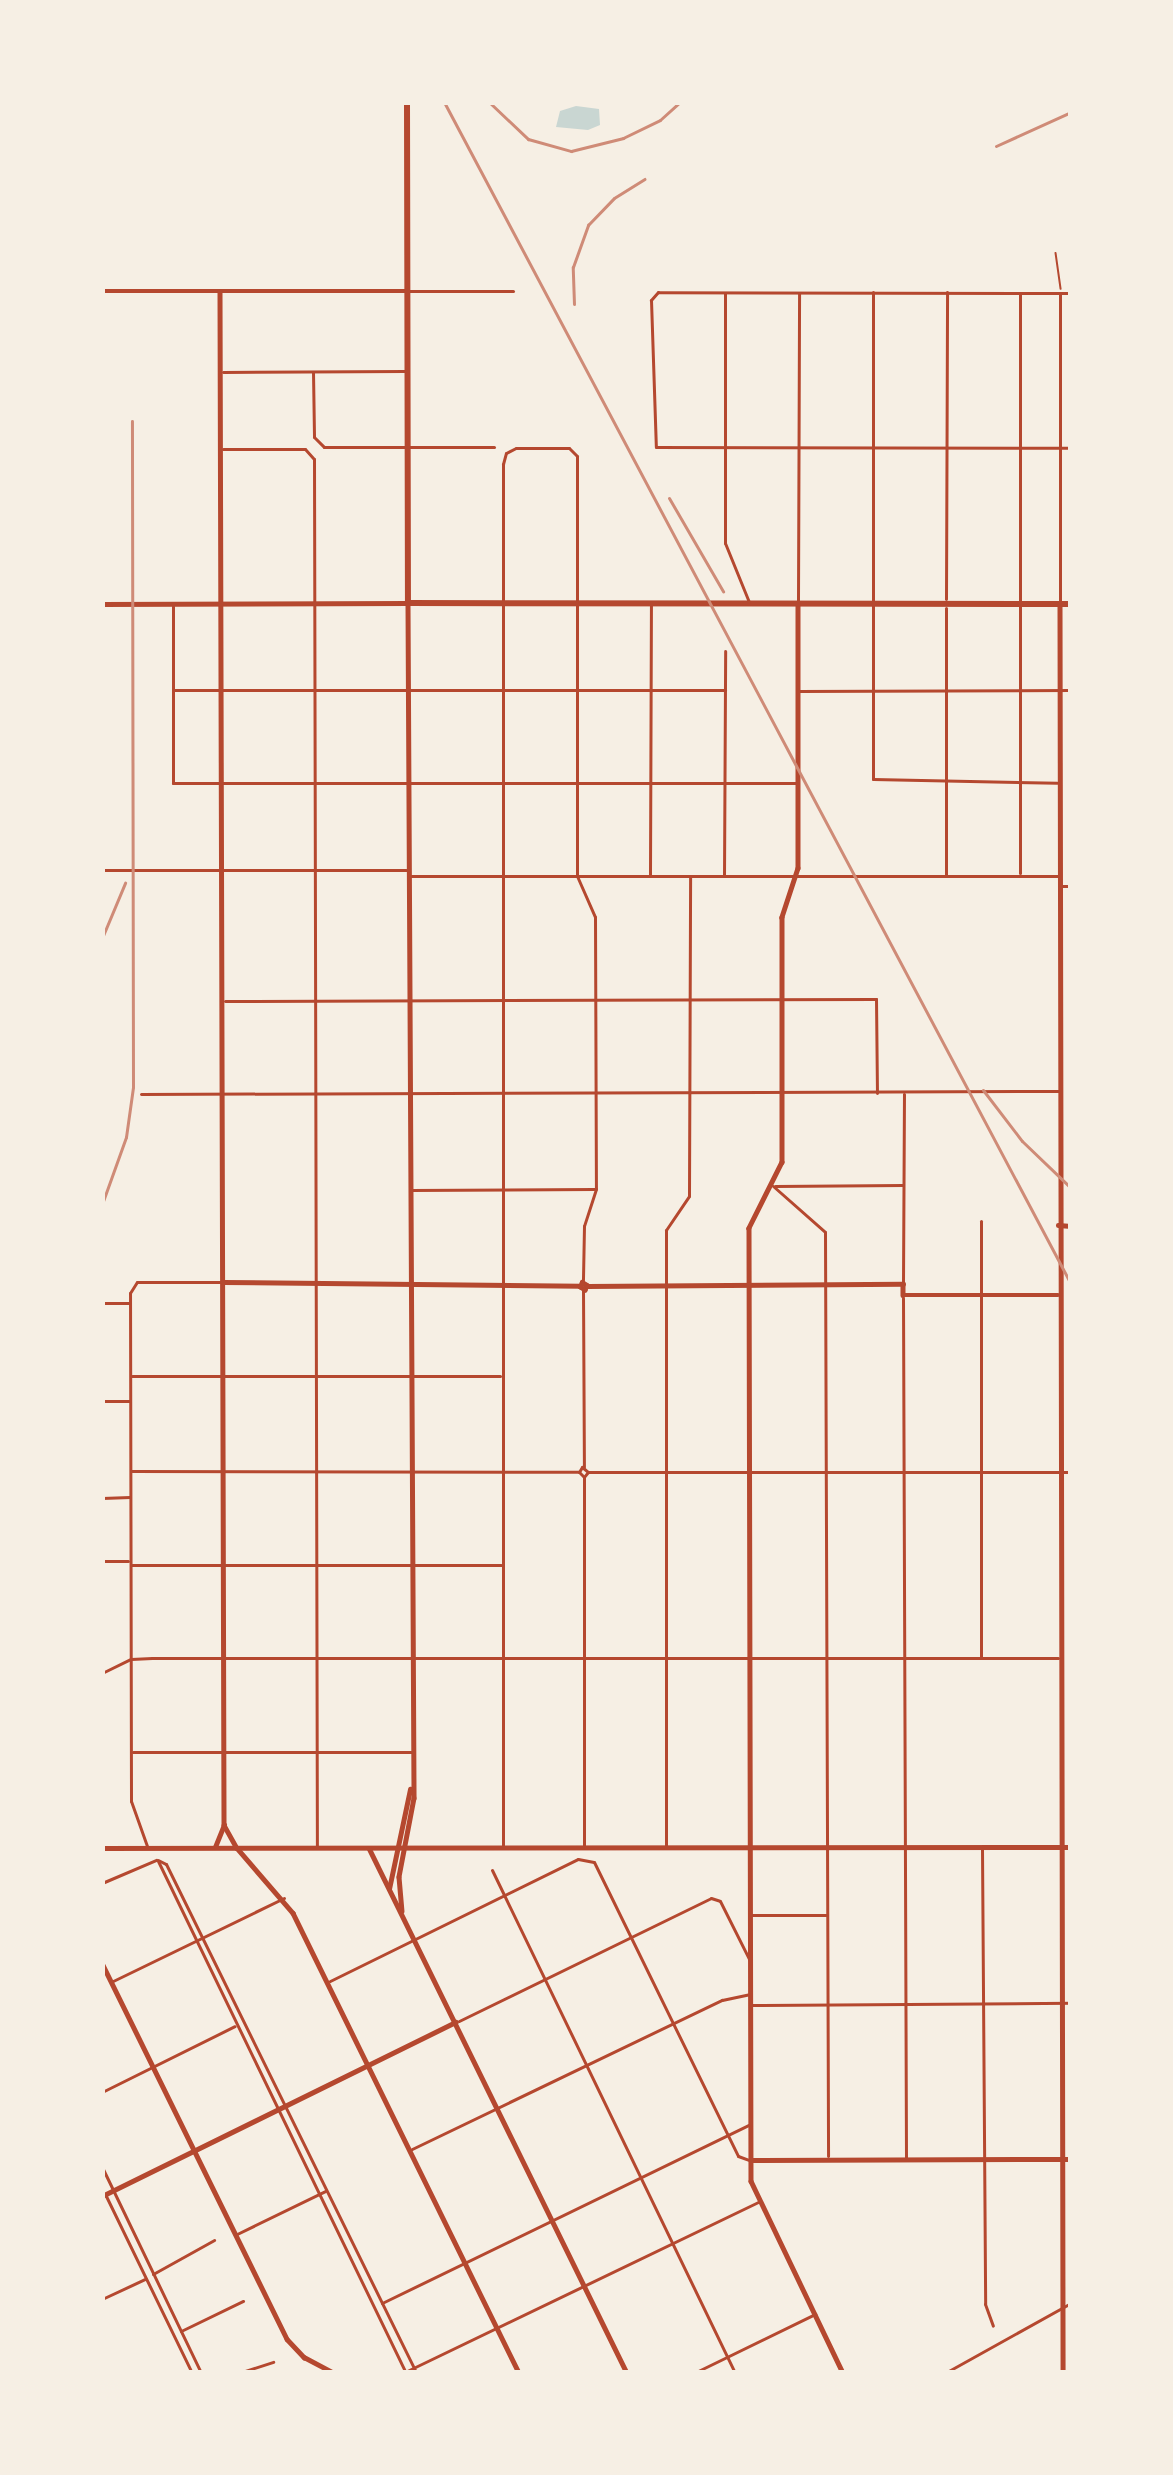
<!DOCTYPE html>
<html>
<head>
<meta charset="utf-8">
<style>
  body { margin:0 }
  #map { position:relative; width:1173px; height:2475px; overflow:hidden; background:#f6efe4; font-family:"DejaVu Sans",sans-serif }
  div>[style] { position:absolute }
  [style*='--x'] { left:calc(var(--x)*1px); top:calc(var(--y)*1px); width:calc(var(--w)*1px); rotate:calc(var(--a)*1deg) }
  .water>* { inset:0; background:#c9d6d2 }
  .service>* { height:1.5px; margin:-0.75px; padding:0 0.75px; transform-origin:0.75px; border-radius:0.75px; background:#b5482f }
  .minor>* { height:3px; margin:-1.5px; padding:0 1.5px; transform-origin:1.5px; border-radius:1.5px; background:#b5482f }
  .tertiary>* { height:4.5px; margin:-2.25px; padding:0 2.25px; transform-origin:2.25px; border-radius:2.25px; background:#b5482f }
  .secondary>* { height:4.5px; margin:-2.25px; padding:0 2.25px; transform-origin:2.25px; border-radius:2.25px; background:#b5482f }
  .primary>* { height:6px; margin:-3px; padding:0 3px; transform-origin:3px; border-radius:3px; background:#b5482f }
  .rail>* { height:3px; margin:-1.5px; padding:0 1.5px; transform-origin:1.5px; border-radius:1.5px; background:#cf8b77 }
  span { translate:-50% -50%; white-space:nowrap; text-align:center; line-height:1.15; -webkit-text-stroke:9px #f6efe4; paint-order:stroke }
  .frame { position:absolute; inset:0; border:105px solid #f6efe4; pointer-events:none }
</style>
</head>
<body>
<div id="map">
  <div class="water">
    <i style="clip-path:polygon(576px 106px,599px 109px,600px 125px,588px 130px,556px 127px,560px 111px)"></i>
  </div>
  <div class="service">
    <i style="--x:1056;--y:253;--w:36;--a:82"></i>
  </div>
  <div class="minor">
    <i style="--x:407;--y:291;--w:106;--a:0"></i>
    <i style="--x:873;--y:292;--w:487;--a:90"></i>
    <i style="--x:873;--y:779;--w:184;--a:1.2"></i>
    <i style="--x:725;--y:293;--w:250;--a:90"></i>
    <i style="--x:725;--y:543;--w:64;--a:67.9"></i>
    <i style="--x:1060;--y:293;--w:309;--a:90"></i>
    <i style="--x:1071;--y:293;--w:413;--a:-179.9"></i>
    <i style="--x:658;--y:292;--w:11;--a:131"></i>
    <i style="--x:651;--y:300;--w:147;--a:88.1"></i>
    <i style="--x:656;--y:447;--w:415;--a:0.1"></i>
    <i style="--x:223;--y:372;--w:182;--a:-0.3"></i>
    <i style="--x:313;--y:372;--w:65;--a:89.1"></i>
    <i style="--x:314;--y:437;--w:14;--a:45"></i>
    <i style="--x:324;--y:447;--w:170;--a:0"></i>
    <i style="--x:223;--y:449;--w:82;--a:0"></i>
    <i style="--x:305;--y:449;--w:13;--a:48"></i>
    <i style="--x:314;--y:459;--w:1389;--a:89.88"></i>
    <i style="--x:946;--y:599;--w:307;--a:-89.8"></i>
    <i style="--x:798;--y:602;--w:309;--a:-89.8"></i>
    <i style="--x:173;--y:606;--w:177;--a:90"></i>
    <i style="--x:173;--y:783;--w:623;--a:0"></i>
    <i style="--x:946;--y:608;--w:267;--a:90"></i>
    <i style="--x:174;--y:690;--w:551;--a:0"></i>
    <i style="--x:799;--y:691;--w:272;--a:-0.2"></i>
    <i style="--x:102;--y:870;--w:304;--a:0"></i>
    <i style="--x:1020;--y:873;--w:579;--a:-90"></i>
    <i style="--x:650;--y:875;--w:271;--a:-89.8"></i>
    <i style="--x:724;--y:875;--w:224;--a:-89.7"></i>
    <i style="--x:411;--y:876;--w:648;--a:0"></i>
    <i style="--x:1061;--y:886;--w:10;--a:0"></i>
    <i style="--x:225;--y:1001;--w:651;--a:-0.18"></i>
    <i style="--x:876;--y:999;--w:94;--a:89.4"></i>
    <i style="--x:141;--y:1094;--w:919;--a:-0.19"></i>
    <i style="--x:773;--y:1186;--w:69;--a:41.5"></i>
    <i style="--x:825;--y:1232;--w:924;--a:89.81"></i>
    <i style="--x:775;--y:1186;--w:128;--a:-0.4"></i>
    <i style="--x:411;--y:1190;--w:183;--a:-0.3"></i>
    <i style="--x:981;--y:1221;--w:435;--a:90"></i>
    <i style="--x:903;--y:1283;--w:189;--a:-89.7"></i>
    <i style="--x:583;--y:1290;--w:177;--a:89.7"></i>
    <i style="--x:903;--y:1298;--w:860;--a:89.8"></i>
    <i style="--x:102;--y:1303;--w:28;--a:0"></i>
    <i style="--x:132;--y:1376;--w:368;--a:0"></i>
    <i style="--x:102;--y:1401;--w:28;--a:0"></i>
    <i style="--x:582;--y:1467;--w:8;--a:40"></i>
    <i style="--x:588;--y:1472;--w:6;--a:129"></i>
    <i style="--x:584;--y:1477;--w:7;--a:-135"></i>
    <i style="--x:579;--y:1472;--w:6;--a:-59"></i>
    <i style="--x:132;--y:1471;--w:447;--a:0.1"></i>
    <i style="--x:588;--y:1472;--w:483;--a:0"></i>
    <i style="--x:584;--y:1477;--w:369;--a:90"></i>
    <i style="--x:102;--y:1498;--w:28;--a:-2"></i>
    <i style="--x:102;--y:1561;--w:26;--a:0"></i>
    <i style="--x:132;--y:1565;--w:369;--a:0"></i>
    <i style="--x:102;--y:1673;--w:32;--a:-26"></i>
    <i style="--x:131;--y:1659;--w:21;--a:-3"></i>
    <i style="--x:152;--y:1658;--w:906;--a:0"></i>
    <i style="--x:133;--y:1752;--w:278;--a:0"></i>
    <i style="--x:666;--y:1845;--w:615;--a:-90"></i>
    <i style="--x:666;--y:1230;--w:41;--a:-55.9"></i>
    <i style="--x:689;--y:1196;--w:319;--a:-89.8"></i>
    <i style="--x:147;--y:1846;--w:48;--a:-109.6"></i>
    <i style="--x:131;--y:1801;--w:508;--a:-90.11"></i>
    <i style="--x:130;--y:1293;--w:13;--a:-58"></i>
    <i style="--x:137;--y:1282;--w:86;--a:0"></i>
    <i style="--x:503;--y:1846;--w:1382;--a:-90"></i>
    <i style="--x:503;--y:464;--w:11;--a:-75"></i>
    <i style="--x:506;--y:453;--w:11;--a:-27"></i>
    <i style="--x:516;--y:448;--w:53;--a:0"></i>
    <i style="--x:569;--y:448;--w:11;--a:45"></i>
    <i style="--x:577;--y:456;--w:420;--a:90"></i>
    <i style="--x:577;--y:876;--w:45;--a:66.3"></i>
    <i style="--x:595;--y:917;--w:272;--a:89.8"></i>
    <i style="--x:596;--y:1189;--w:39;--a:108"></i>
    <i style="--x:584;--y:1226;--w:54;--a:91.1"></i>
    <i style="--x:982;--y:1849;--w:455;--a:89.6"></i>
    <i style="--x:985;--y:2304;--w:23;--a:70"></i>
    <i style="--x:158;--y:1860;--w:9;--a:27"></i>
    <i style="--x:166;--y:1864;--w:564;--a:63.8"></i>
    <i style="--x:158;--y:1861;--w:567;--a:64.16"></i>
    <i style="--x:492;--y:1870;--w:559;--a:64.21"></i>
    <i style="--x:102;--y:1883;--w:59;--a:-23.1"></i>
    <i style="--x:752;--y:1915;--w:74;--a:0"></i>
    <i style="--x:113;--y:1981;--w:190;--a:-25.9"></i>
    <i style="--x:330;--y:1981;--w:276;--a:-26.2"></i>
    <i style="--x:578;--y:1859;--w:16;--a:11"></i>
    <i style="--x:594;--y:1862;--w:327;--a:63.9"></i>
    <i style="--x:738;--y:2156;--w:12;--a:20"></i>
    <i style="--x:752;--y:2005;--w:319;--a:-0.4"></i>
    <i style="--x:459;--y:2021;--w:280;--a:-26"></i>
    <i style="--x:711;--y:1898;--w:9;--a:18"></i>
    <i style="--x:720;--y:1901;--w:67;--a:63.4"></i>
    <i style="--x:102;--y:2092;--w:148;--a:-26.4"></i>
    <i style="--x:412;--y:2149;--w:344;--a:-25.7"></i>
    <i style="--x:722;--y:2000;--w:29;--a:-12"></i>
    <i style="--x:102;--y:2167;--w:229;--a:64.3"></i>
    <i style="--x:106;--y:2196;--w:197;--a:64.1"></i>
    <i style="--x:237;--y:2234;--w:98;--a:-26"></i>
    <i style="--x:153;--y:2274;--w:70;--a:-29.1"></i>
    <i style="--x:102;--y:2299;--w:47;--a:-24.9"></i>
    <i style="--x:382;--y:2303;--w:410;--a:-25.9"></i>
    <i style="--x:181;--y:2331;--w:69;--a:-25.8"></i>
    <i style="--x:407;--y:2371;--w:392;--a:-25.7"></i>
    <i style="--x:239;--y:2373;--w:36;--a:-18"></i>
    <i style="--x:694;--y:2373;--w:135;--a:-26"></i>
    <i style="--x:945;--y:2373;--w:144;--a:-29.1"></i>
  </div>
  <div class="tertiary">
    <i style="--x:102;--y:291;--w:304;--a:0"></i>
    <i style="--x:220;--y:291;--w:1534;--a:89.85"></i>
    <i style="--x:224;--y:1825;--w:26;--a:61"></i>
    <i style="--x:237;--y:1848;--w:86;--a:49.3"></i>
    <i style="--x:293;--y:1913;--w:513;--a:63.83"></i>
    <i style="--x:1060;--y:604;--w:1769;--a:89.9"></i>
    <i style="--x:798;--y:605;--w:263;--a:90"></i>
    <i style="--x:798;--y:868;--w:52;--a:108.1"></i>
    <i style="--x:782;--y:917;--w:245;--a:90"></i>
    <i style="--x:782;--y:1162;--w:74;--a:116.6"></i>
    <i style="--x:749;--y:1228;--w:953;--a:89.88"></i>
    <i style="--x:751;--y:2181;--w:213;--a:64.4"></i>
    <i style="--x:1058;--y:1225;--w:13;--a:4"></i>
    <i style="--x:223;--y:1282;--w:357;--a:0.6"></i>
    <i style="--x:582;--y:1282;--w:6;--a:31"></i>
    <i style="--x:587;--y:1285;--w:5;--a:112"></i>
    <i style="--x:585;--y:1290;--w:6;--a:-149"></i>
    <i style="--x:580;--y:1287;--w:5;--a:-68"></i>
    <i style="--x:587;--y:1286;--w:316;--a:-0.4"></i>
    <i style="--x:903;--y:1284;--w:11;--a:90"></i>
    <i style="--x:903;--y:1295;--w:155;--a:0"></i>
    <i style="--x:102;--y:1963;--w:419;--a:63.8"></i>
    <i style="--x:287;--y:2339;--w:25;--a:47"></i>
    <i style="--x:304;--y:2357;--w:34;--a:28"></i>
    <i style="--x:751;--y:2160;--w:320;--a:-0.2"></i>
  </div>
  <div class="secondary">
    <i style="--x:102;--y:604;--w:306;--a:-0.2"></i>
    <i style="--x:408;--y:603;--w:1195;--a:89.71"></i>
    <i style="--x:414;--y:1798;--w:80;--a:100.8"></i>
    <i style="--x:399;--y:1877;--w:34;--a:85"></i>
    <i style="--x:215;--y:1847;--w:24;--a:-68"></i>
    <i style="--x:102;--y:1848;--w:969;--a:-0.06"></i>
    <i style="--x:369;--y:1848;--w:585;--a:63.83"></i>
    <i style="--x:389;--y:1889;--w:102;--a:-78.1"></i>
    <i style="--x:102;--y:2196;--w:394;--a:-26.2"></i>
  </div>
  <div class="primary">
    <i style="--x:407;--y:102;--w:501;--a:89.89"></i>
    <i style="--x:408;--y:603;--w:663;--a:0.09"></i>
  </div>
  <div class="rail">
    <i style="--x:444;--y:102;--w:1338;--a:62.06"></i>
    <i style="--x:489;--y:102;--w:54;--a:43.5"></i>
    <i style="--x:528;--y:139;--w:45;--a:15.6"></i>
    <i style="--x:571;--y:151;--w:54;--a:-14"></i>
    <i style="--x:623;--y:138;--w:41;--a:-25.9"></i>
    <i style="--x:660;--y:120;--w:27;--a:-42"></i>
    <i style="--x:996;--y:146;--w:82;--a:-24.4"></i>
    <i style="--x:574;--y:304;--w:37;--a:-92"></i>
    <i style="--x:573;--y:267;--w:45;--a:-70.3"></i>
    <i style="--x:588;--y:225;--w:37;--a:-46"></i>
    <i style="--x:614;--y:198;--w:36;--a:-32"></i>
    <i style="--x:669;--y:498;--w:108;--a:59.9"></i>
    <i style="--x:102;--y:938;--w:60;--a:-67.3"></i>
    <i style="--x:983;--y:1090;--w:64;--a:52.6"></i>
    <i style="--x:1022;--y:1141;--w:68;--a:43.8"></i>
    <i style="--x:102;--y:1204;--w:71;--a:-70.3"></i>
    <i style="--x:126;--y:1137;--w:50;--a:-82"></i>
    <i style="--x:133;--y:1087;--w:666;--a:-90.09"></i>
  </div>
  <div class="frame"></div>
</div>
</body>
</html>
